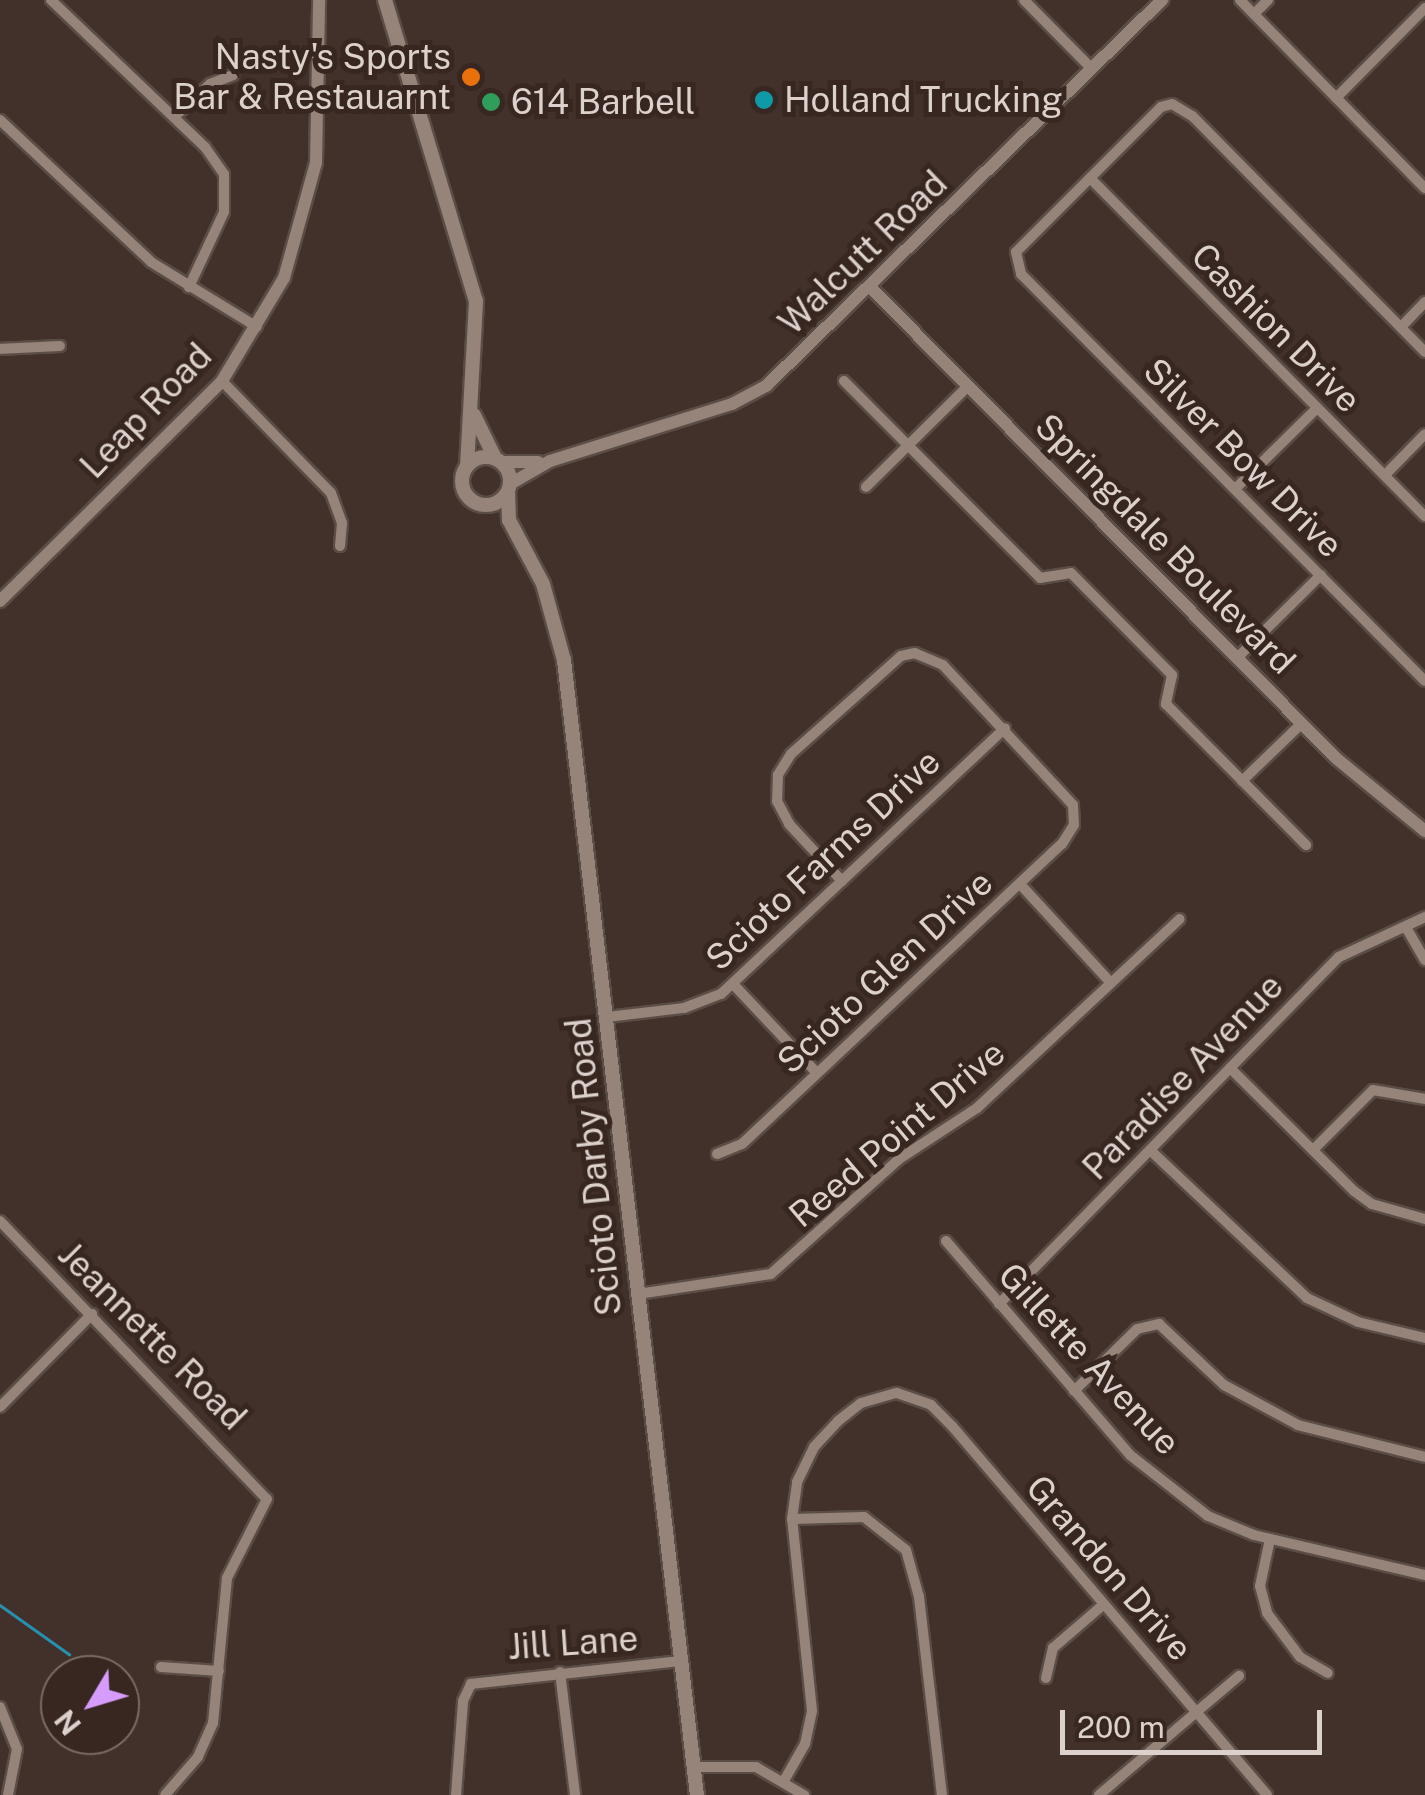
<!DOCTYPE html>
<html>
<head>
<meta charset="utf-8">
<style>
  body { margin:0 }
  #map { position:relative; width:1425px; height:1795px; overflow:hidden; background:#41312a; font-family:"Public Sans",sans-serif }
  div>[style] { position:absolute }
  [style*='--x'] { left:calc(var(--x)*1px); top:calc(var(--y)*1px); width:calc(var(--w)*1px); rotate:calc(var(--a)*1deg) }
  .stream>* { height:2.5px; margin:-1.25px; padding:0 1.25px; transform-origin:1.25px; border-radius:1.25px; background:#2890ae }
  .roads { filter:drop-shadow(2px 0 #5a4d46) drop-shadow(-2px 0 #5a4d46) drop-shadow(0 2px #5a4d46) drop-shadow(0 -2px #5a4d46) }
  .minor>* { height:10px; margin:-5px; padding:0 5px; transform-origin:5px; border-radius:5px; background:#96837a }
  .tertiary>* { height:12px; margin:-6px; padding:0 6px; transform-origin:6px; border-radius:6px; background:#96837a }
  .secondary>* { height:14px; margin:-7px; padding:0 7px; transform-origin:7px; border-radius:7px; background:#96837a }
  .secondary>.ring { margin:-7px; padding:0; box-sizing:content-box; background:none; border:14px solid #96837a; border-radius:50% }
  .dots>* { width:28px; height:28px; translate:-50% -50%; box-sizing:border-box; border:5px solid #372720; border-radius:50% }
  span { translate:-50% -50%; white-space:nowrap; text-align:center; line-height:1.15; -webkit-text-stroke:10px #372720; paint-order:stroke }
  .poi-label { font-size:35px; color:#dcd1cd }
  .right { translate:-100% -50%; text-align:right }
  .left { translate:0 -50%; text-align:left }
  .street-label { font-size:35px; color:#dcd1cd }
  .north { position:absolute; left:40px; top:1655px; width:100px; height:100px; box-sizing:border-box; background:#372720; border:2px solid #796b65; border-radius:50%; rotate:232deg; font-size:28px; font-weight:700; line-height:40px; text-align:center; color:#dcd1cd }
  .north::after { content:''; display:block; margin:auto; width:35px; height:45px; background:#d59cfb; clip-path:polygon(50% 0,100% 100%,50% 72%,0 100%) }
  .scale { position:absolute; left:1060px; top:1710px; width:262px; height:45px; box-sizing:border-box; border:5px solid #dcd1cd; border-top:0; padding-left:12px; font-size:30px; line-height:35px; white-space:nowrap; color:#dcd1cd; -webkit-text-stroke:8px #372720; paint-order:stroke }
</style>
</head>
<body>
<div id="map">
  <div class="stream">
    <i style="--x:0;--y:1605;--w:85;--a:35.4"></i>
  </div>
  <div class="roads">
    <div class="minor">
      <i style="--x:51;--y:0;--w:213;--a:43.7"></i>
      <i style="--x:205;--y:147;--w:33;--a:55"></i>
      <i style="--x:224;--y:174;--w:38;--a:90"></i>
      <i style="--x:224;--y:212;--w:83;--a:115"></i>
      <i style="--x:1024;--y:0;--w:97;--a:45.4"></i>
      <i style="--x:1240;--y:0;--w:264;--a:45.5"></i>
      <i style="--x:1254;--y:14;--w:20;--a:-45"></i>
      <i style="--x:1336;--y:98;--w:127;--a:-45.3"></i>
      <i style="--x:174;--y:117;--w:49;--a:-42.5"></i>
      <i style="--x:210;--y:84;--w:25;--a:-21"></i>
      <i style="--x:0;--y:120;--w:207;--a:43.2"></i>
      <i style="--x:151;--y:262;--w:124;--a:31.5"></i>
      <i style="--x:1090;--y:178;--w:476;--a:45.3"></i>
      <i style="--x:1401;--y:327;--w:35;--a:-46"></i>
      <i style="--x:0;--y:349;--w:60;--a:-2.9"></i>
      <i style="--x:1425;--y:352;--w:332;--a:-134.6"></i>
      <i style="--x:1192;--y:116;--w:23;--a:-149"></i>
      <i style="--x:1172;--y:104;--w:11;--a:165"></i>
      <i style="--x:1161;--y:107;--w:205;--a:135"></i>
      <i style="--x:1016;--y:252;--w:23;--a:77"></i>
      <i style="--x:1021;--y:274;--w:573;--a:45.21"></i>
      <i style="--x:222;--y:381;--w:156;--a:45.8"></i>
      <i style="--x:331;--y:493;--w:32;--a:70"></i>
      <i style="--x:342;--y:523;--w:23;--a:95"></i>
      <i style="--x:844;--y:381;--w:278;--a:45.1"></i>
      <i style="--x:1040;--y:578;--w:31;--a:-9"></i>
      <i style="--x:1071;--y:573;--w:144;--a:45.3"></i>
      <i style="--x:1172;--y:675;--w:30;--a:102"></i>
      <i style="--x:1166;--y:704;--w:199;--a:45.2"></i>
      <i style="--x:1385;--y:475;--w:57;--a:-45.7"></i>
      <i style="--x:866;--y:487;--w:142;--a:-44.7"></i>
      <i style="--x:1235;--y:489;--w:115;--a:-44.6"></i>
      <i style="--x:1237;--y:658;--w:118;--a:-44.7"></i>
      <i style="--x:1242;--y:781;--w:82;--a:-44"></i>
      <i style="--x:1020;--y:884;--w:134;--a:47.4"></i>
      <i style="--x:1407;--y:929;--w:36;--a:60"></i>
      <i style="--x:733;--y:984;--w:122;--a:46.7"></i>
      <i style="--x:607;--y:1017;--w:78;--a:-6.7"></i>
      <i style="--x:684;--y:1008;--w:40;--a:-21"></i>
      <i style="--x:721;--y:994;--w:389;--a:-43.1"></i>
      <i style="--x:1230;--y:1068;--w:175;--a:44.8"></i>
      <i style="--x:1354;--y:1191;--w:22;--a:36"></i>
      <i style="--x:1372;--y:1204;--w:55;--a:15.8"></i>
      <i style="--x:1314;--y:1149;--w:83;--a:-45"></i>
      <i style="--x:1373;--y:1090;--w:53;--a:9.8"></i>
      <i style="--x:1150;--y:1150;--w:216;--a:43.3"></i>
      <i style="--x:1307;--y:1298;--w:56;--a:25.2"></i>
      <i style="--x:1358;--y:1322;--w:69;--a:13.4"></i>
      <i style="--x:717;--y:1154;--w:27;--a:-22"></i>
      <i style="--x:742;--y:1144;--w:439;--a:-43.2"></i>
      <i style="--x:1062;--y:844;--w:22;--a:-58"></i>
      <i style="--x:1074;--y:825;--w:20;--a:-93"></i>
      <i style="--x:1073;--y:805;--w:191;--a:-132.9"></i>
      <i style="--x:943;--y:665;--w:30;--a:-157"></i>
      <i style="--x:915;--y:653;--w:14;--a:168"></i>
      <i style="--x:901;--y:656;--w:147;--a:138.3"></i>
      <i style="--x:791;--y:754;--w:25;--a:122"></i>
      <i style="--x:778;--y:775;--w:26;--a:92"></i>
      <i style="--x:777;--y:801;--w:26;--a:62"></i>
      <i style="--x:789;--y:824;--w:78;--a:47.1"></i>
      <i style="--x:0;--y:1221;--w:385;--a:46.2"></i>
      <i style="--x:267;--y:1499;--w:89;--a:116.9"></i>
      <i style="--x:227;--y:1578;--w:146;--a:95.5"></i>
      <i style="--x:213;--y:1723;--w:37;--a:114"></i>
      <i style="--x:198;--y:1757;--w:50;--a:131"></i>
      <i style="--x:946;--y:1241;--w:282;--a:49.3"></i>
      <i style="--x:1130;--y:1455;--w:99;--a:38"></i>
      <i style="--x:1208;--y:1516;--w:50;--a:22.4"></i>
      <i style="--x:1254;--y:1535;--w:176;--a:13.2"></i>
      <i style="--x:638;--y:1294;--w:134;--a:-8.6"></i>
      <i style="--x:771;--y:1274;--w:172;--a:-41.9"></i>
      <i style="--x:899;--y:1159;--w:93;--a:-33.2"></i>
      <i style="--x:977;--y:1108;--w:277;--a:-43"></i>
      <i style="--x:999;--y:1304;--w:486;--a:-45.6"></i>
      <i style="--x:1339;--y:957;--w:95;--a:-24.9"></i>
      <i style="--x:1074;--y:1391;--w:88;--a:-44.5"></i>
      <i style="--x:1137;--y:1329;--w:23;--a:-13"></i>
      <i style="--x:1159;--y:1324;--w:89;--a:43.2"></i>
      <i style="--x:1224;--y:1385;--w:84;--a:28.4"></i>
      <i style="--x:1298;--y:1425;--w:131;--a:14.1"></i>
      <i style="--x:0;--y:1407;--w:131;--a:-45.3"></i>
      <i style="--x:792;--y:1519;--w:72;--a:-1.6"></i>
      <i style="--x:864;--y:1517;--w:53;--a:38.2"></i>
      <i style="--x:906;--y:1550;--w:49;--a:74.5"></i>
      <i style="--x:919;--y:1597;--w:199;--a:83.4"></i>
      <i style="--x:1270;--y:1539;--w:48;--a:102"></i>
      <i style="--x:1260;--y:1586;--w:28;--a:75"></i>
      <i style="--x:1267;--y:1613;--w:55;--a:53.1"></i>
      <i style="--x:1300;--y:1657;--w:32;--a:30"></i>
      <i style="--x:161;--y:1667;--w:58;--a:3.9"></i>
      <i style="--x:560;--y:1672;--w:124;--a:83"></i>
      <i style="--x:1046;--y:1678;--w:31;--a:-77"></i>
      <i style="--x:1053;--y:1648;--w:67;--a:-40.8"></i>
      <i style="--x:0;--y:1707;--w:45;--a:68"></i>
      <i style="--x:17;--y:1749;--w:47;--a:101.1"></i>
      <i style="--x:694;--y:1767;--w:62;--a:0"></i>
      <i style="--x:756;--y:1767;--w:56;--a:30.3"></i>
      <i style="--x:785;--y:1779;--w:40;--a:-60.3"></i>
      <i style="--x:805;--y:1744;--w:34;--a:-78"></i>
      <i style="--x:812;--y:1711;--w:193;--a:-95.9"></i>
      <i style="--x:792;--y:1519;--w:37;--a:-82"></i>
      <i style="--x:797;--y:1482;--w:39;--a:-64"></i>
      <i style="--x:814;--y:1447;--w:35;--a:-47"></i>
      <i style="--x:838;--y:1421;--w:29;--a:-38"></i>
      <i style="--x:861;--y:1403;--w:37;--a:-16"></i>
      <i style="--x:897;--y:1393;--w:36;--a:19"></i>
      <i style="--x:931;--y:1405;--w:30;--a:45"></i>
      <i style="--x:952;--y:1426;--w:485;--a:49.5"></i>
      <i style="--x:456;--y:1795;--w:94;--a:-85.7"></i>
      <i style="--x:463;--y:1701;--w:19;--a:-65"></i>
      <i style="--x:471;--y:1684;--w:210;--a:-6.3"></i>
      <i style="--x:1099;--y:1795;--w:184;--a:-40.4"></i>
    </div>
    <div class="tertiary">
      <i style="--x:872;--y:289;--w:661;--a:45.31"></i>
      <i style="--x:1337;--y:759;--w:114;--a:39.3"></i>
      <i style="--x:502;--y:462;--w:36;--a:0"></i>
      <i style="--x:510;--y:484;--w:46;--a:-29.9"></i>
      <i style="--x:550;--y:461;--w:191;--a:-17.4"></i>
      <i style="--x:732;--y:404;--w:40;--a:-28"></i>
      <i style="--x:767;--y:385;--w:552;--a:-44.27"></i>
      <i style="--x:0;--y:601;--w:313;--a:-44.7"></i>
      <i style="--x:222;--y:381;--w:120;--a:-59"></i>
      <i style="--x:284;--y:278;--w:119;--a:-74.5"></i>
      <i style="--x:316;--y:163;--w:163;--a:-88.9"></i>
    </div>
    <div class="secondary">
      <i style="--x:385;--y:0;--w:314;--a:73.2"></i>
      <i style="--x:476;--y:301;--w:164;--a:93.1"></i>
      <i style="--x:474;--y:415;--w:48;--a:64"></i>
      <i class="ring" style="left:462px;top:457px;width:34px;height:34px"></i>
      <i style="--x:508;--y:492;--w:28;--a:88"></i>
      <i style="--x:509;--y:520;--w:72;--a:62"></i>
      <i style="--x:543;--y:584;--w:79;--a:74.6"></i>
      <i style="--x:564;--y:660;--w:1143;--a:83.32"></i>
    </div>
  </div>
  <div class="dots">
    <i style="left:471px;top:77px;background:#e8710a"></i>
    <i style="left:764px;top:100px;background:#0f9aa8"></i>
    <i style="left:491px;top:102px;background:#2e9e5b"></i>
  </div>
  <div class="poi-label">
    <span class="right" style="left:451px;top:77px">Nasty's Sports<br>Bar &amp; Restauarnt</span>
    <span class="left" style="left:784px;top:100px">Holland Trucking</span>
    <span class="left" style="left:511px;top:102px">614 Barbell</span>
  </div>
  <div class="street-label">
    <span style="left:863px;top:253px;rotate:-44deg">Walcutt Road</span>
    <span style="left:1276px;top:328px;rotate:45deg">Cashion Drive</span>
    <span style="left:146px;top:411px;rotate:-46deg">Leap Road</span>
    <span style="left:1243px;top:458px;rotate:45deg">Silver Bow Drive</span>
    <span style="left:1165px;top:544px;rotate:45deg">Springdale Boulevard</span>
    <span style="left:823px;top:860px;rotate:-43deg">Scioto Farms Drive</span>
    <span style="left:885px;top:972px;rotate:-43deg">Scioto Glen Drive</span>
    <span style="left:1183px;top:1077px;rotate:-46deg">Paradise Avenue</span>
    <span style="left:897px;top:1134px;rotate:-40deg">Reed Point Drive</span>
    <span style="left:594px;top:1167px;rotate:-96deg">Scioto Darby Road</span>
    <span style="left:152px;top:1336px;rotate:45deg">Jeannette Road</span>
    <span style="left:1089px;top:1359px;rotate:47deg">Gillette Avenue</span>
    <span style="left:1109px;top:1568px;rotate:49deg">Grandon Drive</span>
    <span style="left:573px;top:1643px;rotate:-4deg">Jill Lane</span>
  </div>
  <div class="north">N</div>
  <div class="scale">200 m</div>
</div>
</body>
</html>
